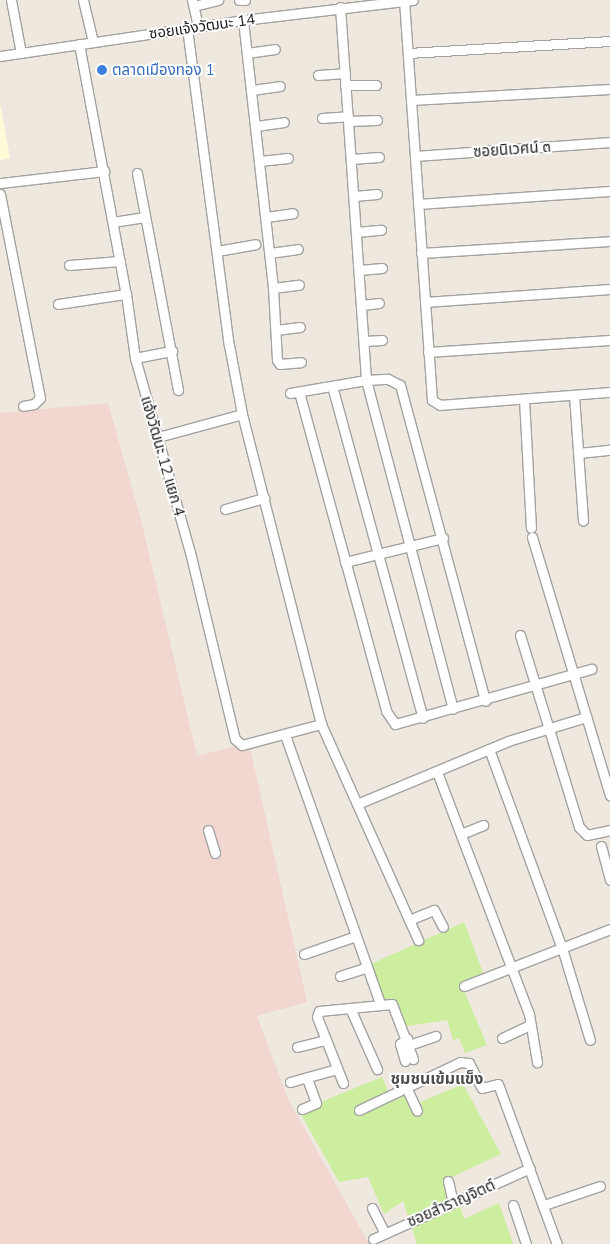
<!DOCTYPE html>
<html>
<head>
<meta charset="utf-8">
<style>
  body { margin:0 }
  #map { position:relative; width:610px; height:1244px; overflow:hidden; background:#eee8df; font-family:Mulish,"Noto Sans Thai",sans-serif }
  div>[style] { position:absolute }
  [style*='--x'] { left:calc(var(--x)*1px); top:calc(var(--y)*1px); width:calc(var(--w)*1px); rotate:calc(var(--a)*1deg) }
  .education>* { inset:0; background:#fffbd7 }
  .military>* { inset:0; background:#f2d6d0 }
  .grass>* { inset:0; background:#cdee9f }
  .roads { filter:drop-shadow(1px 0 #a2a2a2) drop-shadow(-1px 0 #a2a2a2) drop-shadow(0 1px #a2a2a2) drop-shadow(0 -1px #a2a2a2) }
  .minor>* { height:9px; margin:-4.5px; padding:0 4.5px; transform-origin:4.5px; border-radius:4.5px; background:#fff }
  .dots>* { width:14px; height:14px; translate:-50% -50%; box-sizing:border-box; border:2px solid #fff; border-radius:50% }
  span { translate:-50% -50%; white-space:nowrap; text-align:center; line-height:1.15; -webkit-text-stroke:4px #fff; paint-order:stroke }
  .street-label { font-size:15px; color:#1b1b1b }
  .shop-label { font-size:15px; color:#366cbe }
  .left { translate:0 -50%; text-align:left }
  .neighbourhood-label { font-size:16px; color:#4e4e4e; font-weight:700 }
</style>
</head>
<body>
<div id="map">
  <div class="education">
    <i style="clip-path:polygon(0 103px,10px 158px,0 160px)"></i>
  </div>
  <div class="military">
    <i style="clip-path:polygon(108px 403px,141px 520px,197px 756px,249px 743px,307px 1002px,257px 1016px,288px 1099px,369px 1244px,0 1244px,0 413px)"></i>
  </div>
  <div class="grass">
    <i style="clip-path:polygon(464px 922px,484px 975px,461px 983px,487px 1045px,465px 1053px,459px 1038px,453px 1040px,447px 1020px,402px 1027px,385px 1002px,371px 964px)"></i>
    <i style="clip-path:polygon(382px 1077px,390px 1096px,406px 1088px,414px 1105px,463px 1084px,501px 1154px,452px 1177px,464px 1219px,499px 1203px,513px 1244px,417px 1244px,403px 1201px,384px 1214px,368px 1177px,339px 1182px,299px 1111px)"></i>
  </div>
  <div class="roads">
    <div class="minor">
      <i style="--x:11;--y:0;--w:54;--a:79.3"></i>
      <i style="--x:83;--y:0;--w:43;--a:76.6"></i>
      <i style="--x:192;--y:0;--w:28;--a:77"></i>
      <i style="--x:239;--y:0;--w:6;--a:0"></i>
      <i style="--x:404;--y:0;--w:401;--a:86"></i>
      <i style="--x:432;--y:400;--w:9;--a:32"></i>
      <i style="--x:440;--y:405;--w:170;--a:-4.4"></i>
      <i style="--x:194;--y:6;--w:25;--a:-14"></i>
      <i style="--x:340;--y:7;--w:374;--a:86"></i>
      <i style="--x:366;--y:380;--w:340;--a:75.2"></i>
      <i style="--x:243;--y:20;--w:270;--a:83.6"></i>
      <i style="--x:273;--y:288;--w:72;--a:86.8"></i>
      <i style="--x:277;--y:360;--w:5;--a:53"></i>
      <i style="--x:280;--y:364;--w:21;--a:-5"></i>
      <i style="--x:187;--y:28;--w:320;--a:82.5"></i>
      <i style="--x:229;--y:345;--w:70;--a:79.3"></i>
      <i style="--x:242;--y:414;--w:320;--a:75.7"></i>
      <i style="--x:321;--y:724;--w:237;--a:65.8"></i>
      <i style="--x:79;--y:44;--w:254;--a:79.4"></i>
      <i style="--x:126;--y:294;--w:65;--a:82"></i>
      <i style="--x:135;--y:358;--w:202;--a:74.2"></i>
      <i style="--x:190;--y:552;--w:192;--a:76.5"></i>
      <i style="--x:235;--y:739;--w:9;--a:41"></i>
      <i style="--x:242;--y:745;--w:82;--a:-14.9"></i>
      <i style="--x:247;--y:53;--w:28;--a:-8"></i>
      <i style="--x:408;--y:53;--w:202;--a:-3.4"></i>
      <i style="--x:0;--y:56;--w:246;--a:-8.4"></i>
      <i style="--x:243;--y:20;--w:171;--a:-6.7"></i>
      <i style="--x:318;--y:75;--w:27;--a:-4"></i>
      <i style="--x:345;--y:85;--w:31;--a:0"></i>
      <i style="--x:252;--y:90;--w:28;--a:-8"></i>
      <i style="--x:411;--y:100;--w:199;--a:-3.2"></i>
      <i style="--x:322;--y:118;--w:26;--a:-4"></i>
      <i style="--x:348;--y:121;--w:29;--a:-2"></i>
      <i style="--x:256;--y:126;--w:28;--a:-8"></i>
      <i style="--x:415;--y:156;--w:196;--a:-4.1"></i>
      <i style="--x:351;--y:159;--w:28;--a:-4"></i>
      <i style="--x:260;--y:161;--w:28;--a:-6"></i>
      <i style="--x:137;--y:173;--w:221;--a:79.3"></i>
      <i style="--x:0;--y:183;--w:105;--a:-6.6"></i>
      <i style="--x:0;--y:194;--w:208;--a:78.9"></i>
      <i style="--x:40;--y:398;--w:8;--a:135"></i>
      <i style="--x:34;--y:404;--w:11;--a:170"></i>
      <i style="--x:354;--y:196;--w:23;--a:-5"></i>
      <i style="--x:418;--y:204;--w:192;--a:-3.9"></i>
      <i style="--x:266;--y:217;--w:27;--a:-8"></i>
      <i style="--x:113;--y:222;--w:32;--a:-9"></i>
      <i style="--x:356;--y:232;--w:25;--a:-5"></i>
      <i style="--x:217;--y:251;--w:39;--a:-10"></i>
      <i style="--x:270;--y:253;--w:28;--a:-8"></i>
      <i style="--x:421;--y:253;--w:189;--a:-3.6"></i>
      <i style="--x:69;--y:265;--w:51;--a:-4.5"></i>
      <i style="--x:359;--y:270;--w:23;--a:-5"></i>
      <i style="--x:273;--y:288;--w:26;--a:-7"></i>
      <i style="--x:425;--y:302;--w:185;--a:-4"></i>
      <i style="--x:58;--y:304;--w:69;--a:-8.4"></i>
      <i style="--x:362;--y:305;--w:17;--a:-7"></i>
      <i style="--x:276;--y:330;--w:24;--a:-7"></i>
      <i style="--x:364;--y:341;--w:18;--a:-3"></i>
      <i style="--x:428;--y:352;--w:182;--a:-3.8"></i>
      <i style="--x:135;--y:358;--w:38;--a:-11"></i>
      <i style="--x:332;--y:386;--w:344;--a:74.7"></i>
      <i style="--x:299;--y:392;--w:331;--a:74.7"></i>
      <i style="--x:386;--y:711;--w:16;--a:55"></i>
      <i style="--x:395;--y:724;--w:204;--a:-15.7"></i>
      <i style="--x:290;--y:393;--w:77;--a:-9.7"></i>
      <i style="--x:366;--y:380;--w:22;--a:-3"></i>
      <i style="--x:388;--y:379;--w:13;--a:27"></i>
      <i style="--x:400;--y:385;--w:327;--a:74.9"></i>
      <i style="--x:574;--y:395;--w:126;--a:85.9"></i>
      <i style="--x:524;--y:399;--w:129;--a:86.9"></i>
      <i style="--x:158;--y:437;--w:87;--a:-15.3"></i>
      <i style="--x:579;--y:453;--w:31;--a:-6"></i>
      <i style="--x:225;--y:509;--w:41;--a:-15.8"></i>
      <i style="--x:532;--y:537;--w:270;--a:73.2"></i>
      <i style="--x:345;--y:562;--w:101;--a:-13.8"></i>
      <i style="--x:520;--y:635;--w:201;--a:72.9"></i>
      <i style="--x:579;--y:827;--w:11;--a:45"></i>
      <i style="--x:587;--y:835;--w:24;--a:-12"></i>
      <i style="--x:285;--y:735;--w:285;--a:70.5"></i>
      <i style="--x:489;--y:749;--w:212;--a:69.9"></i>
      <i style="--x:562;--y:948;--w:96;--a:73.1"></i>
      <i style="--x:437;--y:772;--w:259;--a:69.2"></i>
      <i style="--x:529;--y:1014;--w:49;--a:80.5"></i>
      <i style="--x:357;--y:804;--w:164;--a:-22.6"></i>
      <i style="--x:508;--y:741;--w:82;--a:-17.1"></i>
      <i style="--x:208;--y:830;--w:24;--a:73"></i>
      <i style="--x:461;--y:834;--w:24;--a:-22"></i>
      <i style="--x:601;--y:846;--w:35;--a:75"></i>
      <i style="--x:409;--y:920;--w:27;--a:-22"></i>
      <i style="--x:434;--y:910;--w:19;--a:62"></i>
      <i style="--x:304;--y:954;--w:55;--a:-19.1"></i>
      <i style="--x:340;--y:976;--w:28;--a:-18"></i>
      <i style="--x:464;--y:986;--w:157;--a:-21.3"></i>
      <i style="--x:350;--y:1008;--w:67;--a:66.1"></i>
      <i style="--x:502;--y:1038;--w:31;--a:-25"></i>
      <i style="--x:409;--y:1045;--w:28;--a:-19"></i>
      <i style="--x:297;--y:1047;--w:30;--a:-14"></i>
      <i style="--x:405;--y:1061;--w:18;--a:-106"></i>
      <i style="--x:400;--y:1044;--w:9;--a:-36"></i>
      <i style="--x:290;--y:1082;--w:49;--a:-15.5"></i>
      <i style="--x:343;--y:1083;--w:71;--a:-111.5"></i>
      <i style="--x:317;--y:1017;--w:6;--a:-72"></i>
      <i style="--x:319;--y:1011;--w:73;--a:-5.5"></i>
      <i style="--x:392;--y:1004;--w:59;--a:69.1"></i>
      <i style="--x:406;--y:1087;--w:26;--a:65"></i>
      <i style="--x:302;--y:1109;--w:15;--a:-23"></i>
      <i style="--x:316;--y:1103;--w:27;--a:-110"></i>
      <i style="--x:359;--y:1110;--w:112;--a:-25.4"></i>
      <i style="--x:460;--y:1062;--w:9;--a:6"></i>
      <i style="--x:469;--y:1063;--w:28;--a:63"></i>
      <i style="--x:482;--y:1088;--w:16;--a:-14"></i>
      <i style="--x:498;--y:1084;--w:171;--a:69.8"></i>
      <i style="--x:448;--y:1181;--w:22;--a:77"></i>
      <i style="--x:513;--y:1205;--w:41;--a:71.6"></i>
      <i style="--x:544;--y:1205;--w:59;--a:-18.7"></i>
      <i style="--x:372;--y:1208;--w:28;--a:63"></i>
      <i style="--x:373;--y:1239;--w:172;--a:-24.3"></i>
    </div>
  </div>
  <div class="dots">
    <i style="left:102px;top:70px;background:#3f7fe0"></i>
  </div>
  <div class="street-label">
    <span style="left:202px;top:26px;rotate:-8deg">ซอยแจ้งวัฒนะ 14</span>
    <span style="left:512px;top:149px;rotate:-4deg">ซอยนิเวศน์ ๓</span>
    <span style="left:163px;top:456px;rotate:74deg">แจ้งวัฒนะ 12 แยก 4</span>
    <span style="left:451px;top:1203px;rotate:-24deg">ซอยสำราญจิตต์</span>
  </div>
  <div class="shop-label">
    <span class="left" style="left:112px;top:70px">ตลาดเมืองทอง 1</span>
  </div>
  <div class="neighbourhood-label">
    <span style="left:437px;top:1078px">ชุมชนเข้มแข็ง</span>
  </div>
</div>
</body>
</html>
